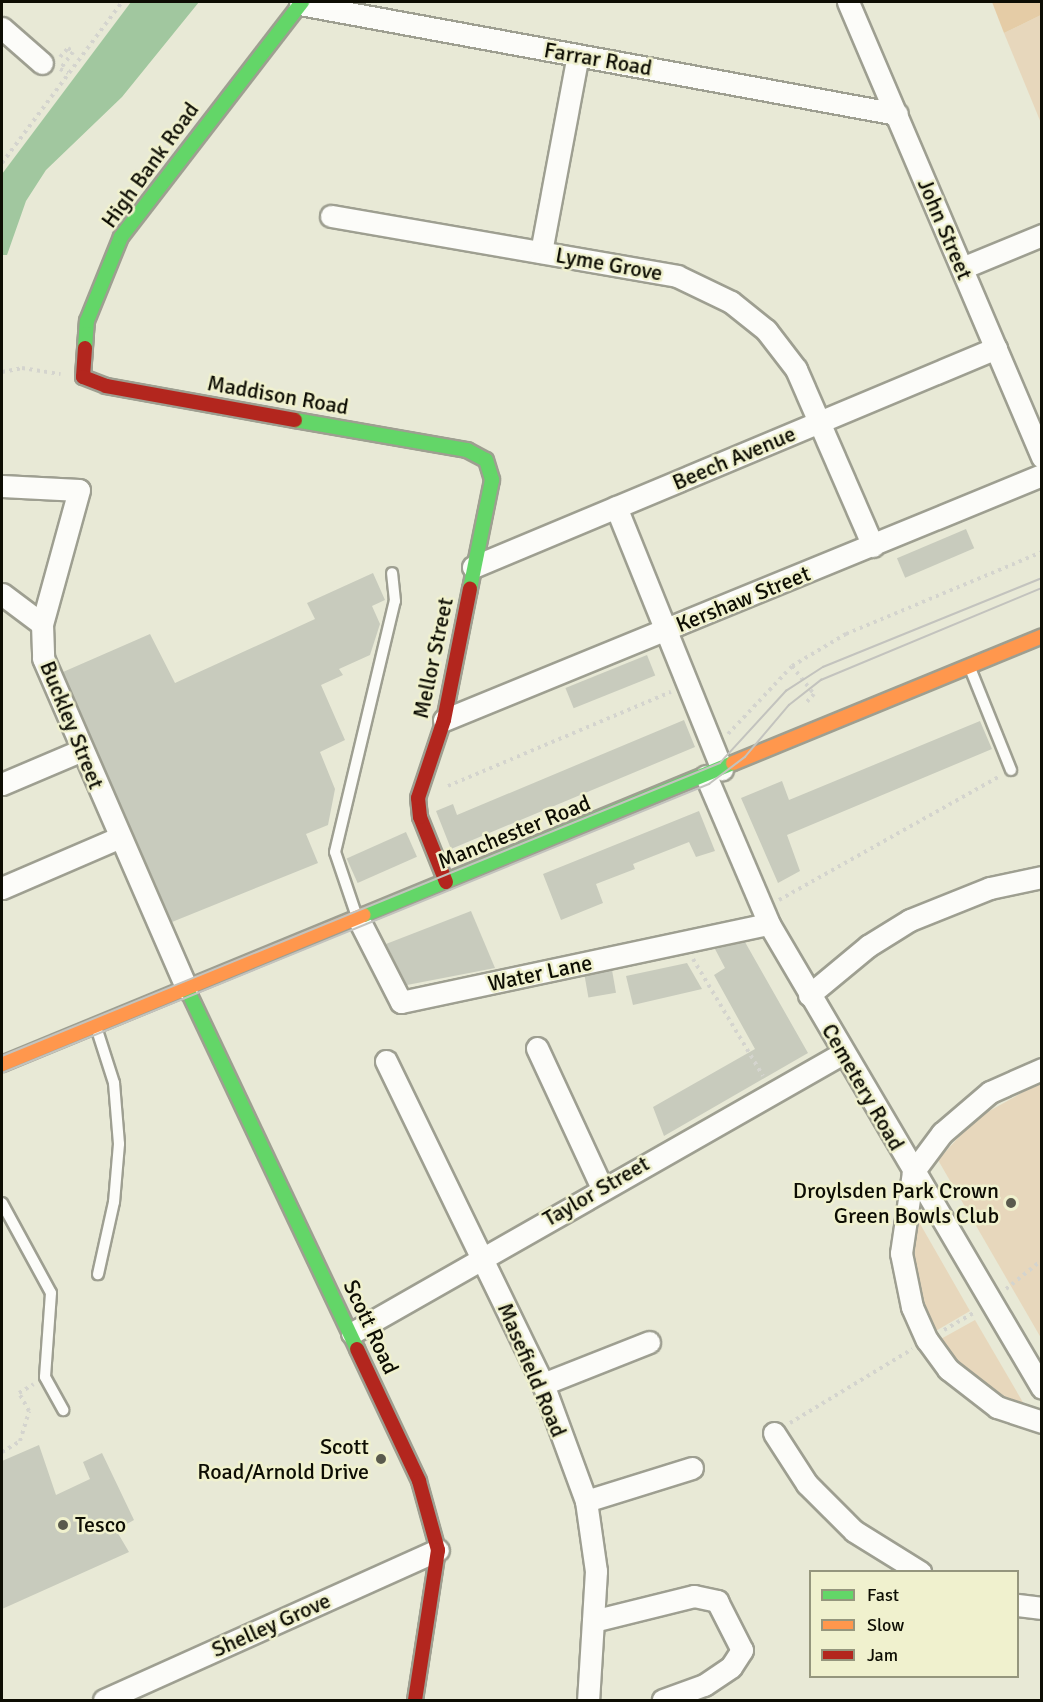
<!DOCTYPE html>
<html>
<head>
<meta charset="utf-8">
<style>
  body { margin:0 }
  #map { position:relative; width:1043px; height:1702px; overflow:hidden; background:#e8e9d6; font-family:Signika,sans-serif }
  div>[style] { position:absolute }
  [style*='--x'] { left:calc(var(--x)*1px); top:calc(var(--y)*1px); width:calc(var(--w)*1px); rotate:calc(var(--a)*1deg) }
  .green>* { inset:0; background:#e7d7bc }
  .forest>* { inset:0; background:#e5cca6 }
  .water>* { inset:0; background:#a1c79f }
  .building>* { inset:0; background:#c8cbbd; transform-origin:0 0 }
  .path>* { height:4px; margin-top:-2px; transform-origin:0; background:repeating-linear-gradient(90deg,#d4d4ce 0 3px,transparent 0 7.5px) }
  .roads { filter:drop-shadow(2px 0 #9e9f91) drop-shadow(-2px 0 #9e9f91) drop-shadow(0 2px #9e9f91) drop-shadow(0 -2px #9e9f91) }
  .lane>* { height:10px; margin:-5px; padding:0 5px; transform-origin:5px; border-radius:5px; background:#fcfcf9 }
  .street>* { height:21px; margin:-10.5px; padding:0 10.5px; transform-origin:10.5px; border-radius:10.5px; background:#fcfcf9 }
  .fast>* { height:14px; margin:-7px; padding:0 7px; transform-origin:7px; border-radius:7px; background:#63d668 }
  .slow>* { height:14px; margin:-7px; padding:0 7px; transform-origin:7px; border-radius:7px; background:#ff974d }
  .jam>* { height:14px; margin:-7px; padding:0 7px; transform-origin:7px; border-radius:7px; background:#b3261e }
  .tram>* { height:1.5px; margin:-0.75px; padding:0 0.75px; transform-origin:0.75px; border-radius:0.75px; background:#c3c3be }
  .dots>* { width:16px; height:16px; translate:-50% -50%; box-sizing:border-box; border:3px solid #f0f1ce; border-radius:50% }
  span { translate:-50% -50%; white-space:nowrap; text-align:center; line-height:1.15; -webkit-text-stroke:5px #f0f1ce; paint-order:stroke }
  .street-label { font-size:22px; color:#0d0d03 }
  .poi-label { font-size:22px; color:#0d0d03 }
  .right { translate:-100% -50%; text-align:right }
  .left { translate:0 -50%; text-align:left }
  .frame { position:absolute; inset:0; border:3px solid #0d0d03; pointer-events:none }
  .legend { position:absolute; left:809px; top:1570px; width:210px; height:108px; box-sizing:border-box; background:#f0f1ce; border:2px solid #95967d; margin:0; padding:8px 10px; list-style:none; font-size:18px; color:#0d0d03 }
  .legend li { display:flex; align-items:center; gap:12px; height:30px }
  .legend b { width:30px; border:2px solid #95967d }
</style>
</head>
<body>
<div id="map">
  <div class="green">
    <i style="clip-path:polygon(1041px 15px,1041px 123px,1004px 33px)"></i>
    <i style="clip-path:polygon(1041px 1082px,1041px 1338px,938px 1160px,975px 1119px)"></i>
    <i style="clip-path:polygon(915px 1215px,970px 1311px,934px 1332px,914px 1271px)"></i>
    <i style="clip-path:polygon(975px 1320px,1028px 1411px,965px 1371px,939px 1340px)"></i>
  </div>
  <div class="forest">
    <i style="clip-path:polygon(992px 2px,1041px 2px,1041px 15px,1004px 33px)"></i>
  </div>
  <div class="water">
    <i style="clip-path:polygon(131px 2px,199px 2px,122px 97px,46px 170px,26px 201px,7px 255px,2px 255px,2px 174px)"></i>
  </div>
  <div class="building">
    <i style="left:966px;top:529px;width:21px;height:75px;rotate:67deg"></i>
    <i style="clip-path:polygon(373px 573px,385px 600px,372px 606px,380px 624px,370px 655px,339px 669px,343px 675px,321px 685px,345px 740px,320px 752px,335px 789px,328px 825px,306px 834px,318px 863px,172px 922px,63px 672px,150px 634px,175px 683px,315px 619px,307px 603px)"></i>
    <i style="left:647px;top:655px;width:22px;height:88px;rotate:68deg"></i>
    <i style="clip-path:polygon(684px 720px,695px 747px,451px 849px,436px 811px,453px 804px,457px 815px)"></i>
    <i style="clip-path:polygon(980px 721px,992px 749px,787px 835px,800px 871px,778px 883px,741px 798px,782px 781px,789px 800px)"></i>
    <i style="clip-path:polygon(699px 811px,715px 851px,696px 857px,689px 842px,633px 864px,635px 869px,596px 884px,603px 903px,561px 920px,543px 874px)"></i>
    <i style="left:406px;top:832px;width:27px;height:65px;rotate:66deg"></i>
    <i style="clip-path:polygon(471px 911px,495px 968px,407px 985px,386px 944px)"></i>
    <i style="clip-path:polygon(745px 942px,808px 1053px,664px 1136px,653px 1107px,755px 1049px,714px 975px,725px 968px,715px 949px)"></i>
    <i style="clip-path:polygon(687px 963px,702px 989px,633px 1005px,626px 976px)"></i>
    <i style="left:612px;top:970px;width:23px;height:28px;rotate:80deg"></i>
    <i style="clip-path:polygon(39px 1445px,56px 1495px,90px 1479px,83px 1462px,102px 1453px,134px 1520px,116px 1530px,129px 1552px,2px 1609px,2px 1461px)"></i>
  </div>
  <div class="path">
    <i style="--x:60;--y:57;--w:12;--a:-48"></i>
    <i style="--x:68;--y:48;--w:6;--a:39"></i>
    <i style="--x:73;--y:52;--w:21;--a:127"></i>
    <i style="--x:60;--y:69;--w:9;--a:27"></i>
    <i style="--x:2;--y:163;--w:201;--a:-53.3"></i>
    <i style="--x:2;--y:372;--w:20;--a:-11"></i>
    <i style="--x:22;--y:368;--w:39;--a:9"></i>
    <i style="--x:792;--y:666;--w:36;--a:52"></i>
    <i style="--x:814;--y:694;--w:13;--a:132"></i>
    <i style="--x:728;--y:734;--w:93;--a:-46.7"></i>
    <i style="--x:792;--y:666;--w:63;--a:-30.7"></i>
    <i style="--x:846;--y:634;--w:212;--a:-22.7"></i>
    <i style="--x:448;--y:786;--w:242;--a:-22.9"></i>
    <i style="--x:779;--y:900;--w:253;--a:-29.3"></i>
    <i style="--x:693;--y:959;--w:136;--a:59.1"></i>
    <i style="--x:1006;--y:1289;--w:46;--a:-38.9"></i>
    <i style="--x:944;--y:1330;--w:34;--a:-30"></i>
    <i style="--x:790;--y:1423;--w:143;--a:-31.2"></i>
    <i style="--x:2;--y:1452;--w:21;--a:-31"></i>
    <i style="--x:20;--y:1441;--w:31;--a:-73"></i>
    <i style="--x:29;--y:1411;--w:21;--a:-119"></i>
    <i style="--x:19;--y:1393;--w:17;--a:-31"></i>
  </div>
  <div class="roads">
    <div class="lane">
      <i style="--x:970;--y:668;--w:110;--a:68.1"></i>
      <i style="--x:356;--y:914;--w:65;--a:-108.7"></i>
      <i style="--x:335;--y:852;--w:258;--a:-76.6"></i>
      <i style="--x:395;--y:601;--w:28;--a:-96"></i>
      <i style="--x:97;--y:1030;--w:56;--a:72.2"></i>
      <i style="--x:114;--y:1083;--w:61;--a:85.3"></i>
      <i style="--x:119;--y:1144;--w:58;--a:94.9"></i>
      <i style="--x:114;--y:1202;--w:74;--a:102.5"></i>
      <i style="--x:2;--y:1203;--w:102;--a:61.4"></i>
      <i style="--x:51;--y:1293;--w:84;--a:94.1"></i>
      <i style="--x:45;--y:1377;--w:38;--a:61"></i>
    </div>
    <div class="street">
      <i style="--x:848;--y:2;--w:495;--a:66.9"></i>
      <i style="--x:300;--y:4;--w:607;--a:10.44"></i>
      <i style="--x:2;--y:28;--w:53;--a:41.2"></i>
      <i style="--x:331;--y:216;--w:351;--a:9.8"></i>
      <i style="--x:677;--y:276;--w:60;--a:25.7"></i>
      <i style="--x:731;--y:302;--w:45;--a:38.7"></i>
      <i style="--x:766;--y:330;--w:49;--a:52.4"></i>
      <i style="--x:796;--y:369;--w:193;--a:66.5"></i>
      <i style="--x:541;--y:252;--w:200;--a:-79.4"></i>
      <i style="--x:962;--y:268;--w:87;--a:-22.4"></i>
      <i style="--x:2;--y:486;--w:77;--a:3"></i>
      <i style="--x:79;--y:490;--w:139;--a:105.4"></i>
      <i style="--x:42;--y:624;--w:34;--a:88"></i>
      <i style="--x:43;--y:658;--w:361;--a:66.5"></i>
      <i style="--x:616;--y:507;--w:283;--a:68"></i>
      <i style="--x:473;--y:567;--w:567;--a:-22.72"></i>
      <i style="--x:2;--y:594;--w:50;--a:36.9"></i>
      <i style="--x:444;--y:720;--w:646;--a:-22.28"></i>
      <i style="--x:706;--y:776;--w:161;--a:66.9"></i>
      <i style="--x:769;--y:924;--w:538;--a:59.53"></i>
      <i style="--x:2;--y:784;--w:87;--a:-23"></i>
      <i style="--x:2;--y:888;--w:126;--a:-23.3"></i>
      <i style="--x:359;--y:920;--w:92;--a:62.9"></i>
      <i style="--x:401;--y:1002;--w:376;--a:-12"></i>
      <i style="--x:809;--y:995;--w:77;--a:-39.7"></i>
      <i style="--x:868;--y:946;--w:49;--a:-31.8"></i>
      <i style="--x:910;--y:920;--w:86;--a:-21.8"></i>
      <i style="--x:990;--y:888;--w:53;--a:-11.9"></i>
      <i style="--x:537;--y:1048;--w:154;--a:65.1"></i>
      <i style="--x:386;--y:1061;--w:359;--a:64.1"></i>
      <i style="--x:543;--y:1384;--w:125;--a:69.8"></i>
      <i style="--x:586;--y:1501;--w:71;--a:81.9"></i>
      <i style="--x:596;--y:1571;--w:129;--a:93.5"></i>
      <i style="--x:1042;--y:1069;--w:57;--a:156.1"></i>
      <i style="--x:990;--y:1092;--w:63;--a:139.5"></i>
      <i style="--x:942;--y:1133;--w:49;--a:126.6"></i>
      <i style="--x:913;--y:1172;--w:82;--a:98.4"></i>
      <i style="--x:901;--y:1253;--w:55;--a:78.5"></i>
      <i style="--x:912;--y:1307;--w:36;--a:66"></i>
      <i style="--x:927;--y:1340;--w:36;--a:54"></i>
      <i style="--x:948;--y:1369;--w:62;--a:37.8"></i>
      <i style="--x:997;--y:1407;--w:47;--a:18.4"></i>
      <i style="--x:352;--y:1333;--w:565;--a:-29.69"></i>
      <i style="--x:543;--y:1384;--w:114;--a:-21.6"></i>
      <i style="--x:774;--y:1433;--w:61;--a:57.1"></i>
      <i style="--x:807;--y:1484;--w:66;--a:45"></i>
      <i style="--x:854;--y:1531;--w:78;--a:31.8"></i>
      <i style="--x:586;--y:1501;--w:111;--a:-17.3"></i>
      <i style="--x:1018;--y:1605;--w:24;--a:7"></i>
      <i style="--x:593;--y:1621;--w:104;--a:-13.9"></i>
      <i style="--x:694;--y:1596;--w:24;--a:12"></i>
      <i style="--x:717;--y:1601;--w:55;--a:63"></i>
      <i style="--x:742;--y:1650;--w:20;--a:123"></i>
      <i style="--x:731;--y:1667;--w:32;--a:146"></i>
      <i style="--x:704;--y:1685;--w:44;--a:159.9"></i>
      <i style="--x:104;--y:1700;--w:366;--a:-24.2"></i>
    </div>
    <div class="fast">
      <i style="--x:85;--y:348;--w:27;--a:-86"></i>
      <i style="--x:87;--y:321;--w:91;--a:-68"></i>
      <i style="--x:121;--y:237;--w:297;--a:-52.4"></i>
      <i style="--x:295;--y:420;--w:175;--a:9.9"></i>
      <i style="--x:467;--y:450;--w:21;--a:28"></i>
      <i style="--x:486;--y:460;--w:21;--a:73"></i>
      <i style="--x:492;--y:480;--w:111;--a:101.4"></i>
      <i style="--x:364;--y:915;--w:399;--a:-22.4"></i>
      <i style="--x:187;--y:989;--w:398;--a:64.7"></i>
    </div>
    <div class="slow">
      <i style="--x:733;--y:763;--w:334;--a:-22.3"></i>
      <i style="--x:2;--y:1064;--w:391;--a:-22.4"></i>
    </div>
    <div class="jam">
      <i style="--x:85;--y:348;--w:29;--a:94"></i>
      <i style="--x:83;--y:377;--w:25;--a:21"></i>
      <i style="--x:106;--y:386;--w:192;--a:10.2"></i>
      <i style="--x:446;--y:882;--w:70;--a:-111.8"></i>
      <i style="--x:420;--y:817;--w:19;--a:-96"></i>
      <i style="--x:418;--y:798;--w:82;--a:-71.6"></i>
      <i style="--x:444;--y:720;--w:134;--a:-78.8"></i>
      <i style="--x:357;--y:1349;--w:146;--a:64.8"></i>
      <i style="--x:419;--y:1481;--w:72;--a:74.6"></i>
      <i style="--x:438;--y:1550;--w:152;--a:98.7"></i>
    </div>
  </div>
  <div class="tram">
    <i style="--x:2;--y:1056;--w:775;--a:-22.2"></i>
    <i style="--x:720;--y:763;--w:98;--a:-47.5"></i>
    <i style="--x:786;--y:691;--w:44;--a:-33"></i>
    <i style="--x:823;--y:667;--w:236;--a:-22.1"></i>
    <i style="--x:2;--y:1073;--w:764;--a:-22.23"></i>
    <i style="--x:709;--y:784;--w:45;--a:-36.9"></i>
    <i style="--x:745;--y:757;--w:68;--a:-49.8"></i>
    <i style="--x:789;--y:705;--w:41;--a:-38"></i>
    <i style="--x:821;--y:680;--w:239;--a:-22.6"></i>
  </div>
  <div class="dots">
    <i style="left:1011px;top:1203px;background:#5a5a4d"></i>
    <i style="left:381px;top:1459px;background:#5a5a4d"></i>
    <i style="left:63px;top:1525px;background:#5a5a4d"></i>
  </div>
  <div class="street-label">
    <span style="left:598px;top:59px;rotate:10deg">Farrar Road</span>
    <span style="left:150px;top:165px;rotate:-54deg">High Bank Road</span>
    <span style="left:945px;top:229px;rotate:67deg">John Street</span>
    <span style="left:609px;top:264px;rotate:10deg">Lyme Grove</span>
    <span style="left:278px;top:395px;rotate:10deg">Maddison Road</span>
    <span style="left:734px;top:458px;rotate:-23deg">Beech Avenue</span>
    <span style="left:743px;top:599px;rotate:-22deg">Kershaw Street</span>
    <span style="left:433px;top:658px;rotate:-78deg">Mellor Street</span>
    <span style="left:72px;top:725px;rotate:68deg">Buckley Street</span>
    <span style="left:514px;top:832px;rotate:-22deg">Manchester Road</span>
    <span style="left:540px;top:973px;rotate:-12deg">Water Lane</span>
    <span style="left:863px;top:1087px;rotate:60deg">Cemetery Road</span>
    <span style="left:596px;top:1191px;rotate:-30deg">Taylor Street</span>
    <span style="left:371px;top:1327px;rotate:65deg">Scott Road</span>
    <span style="left:532px;top:1370px;rotate:67deg">Masefield Road</span>
    <span style="left:271px;top:1625px;rotate:-24deg">Shelley Grove</span>
  </div>
  <div class="poi-label">
    <span class="right" style="left:999px;top:1203px">Droylsden Park Crown<br>Green Bowls Club</span>
    <span class="right" style="left:369px;top:1459px">Scott<br>Road/Arnold Drive</span>
    <span class="left" style="left:75px;top:1525px">Tesco</span>
  </div>
  <div class="frame"></div>
  <ul class="legend">
  <li><b style="height:8px;background:#63d668"></b>Fast</li>
  <li><b style="height:8px;background:#ff974d"></b>Slow</li>
  <li><b style="height:8px;background:#b3261e"></b>Jam</li>
  </ul>
</div>
</body>
</html>
